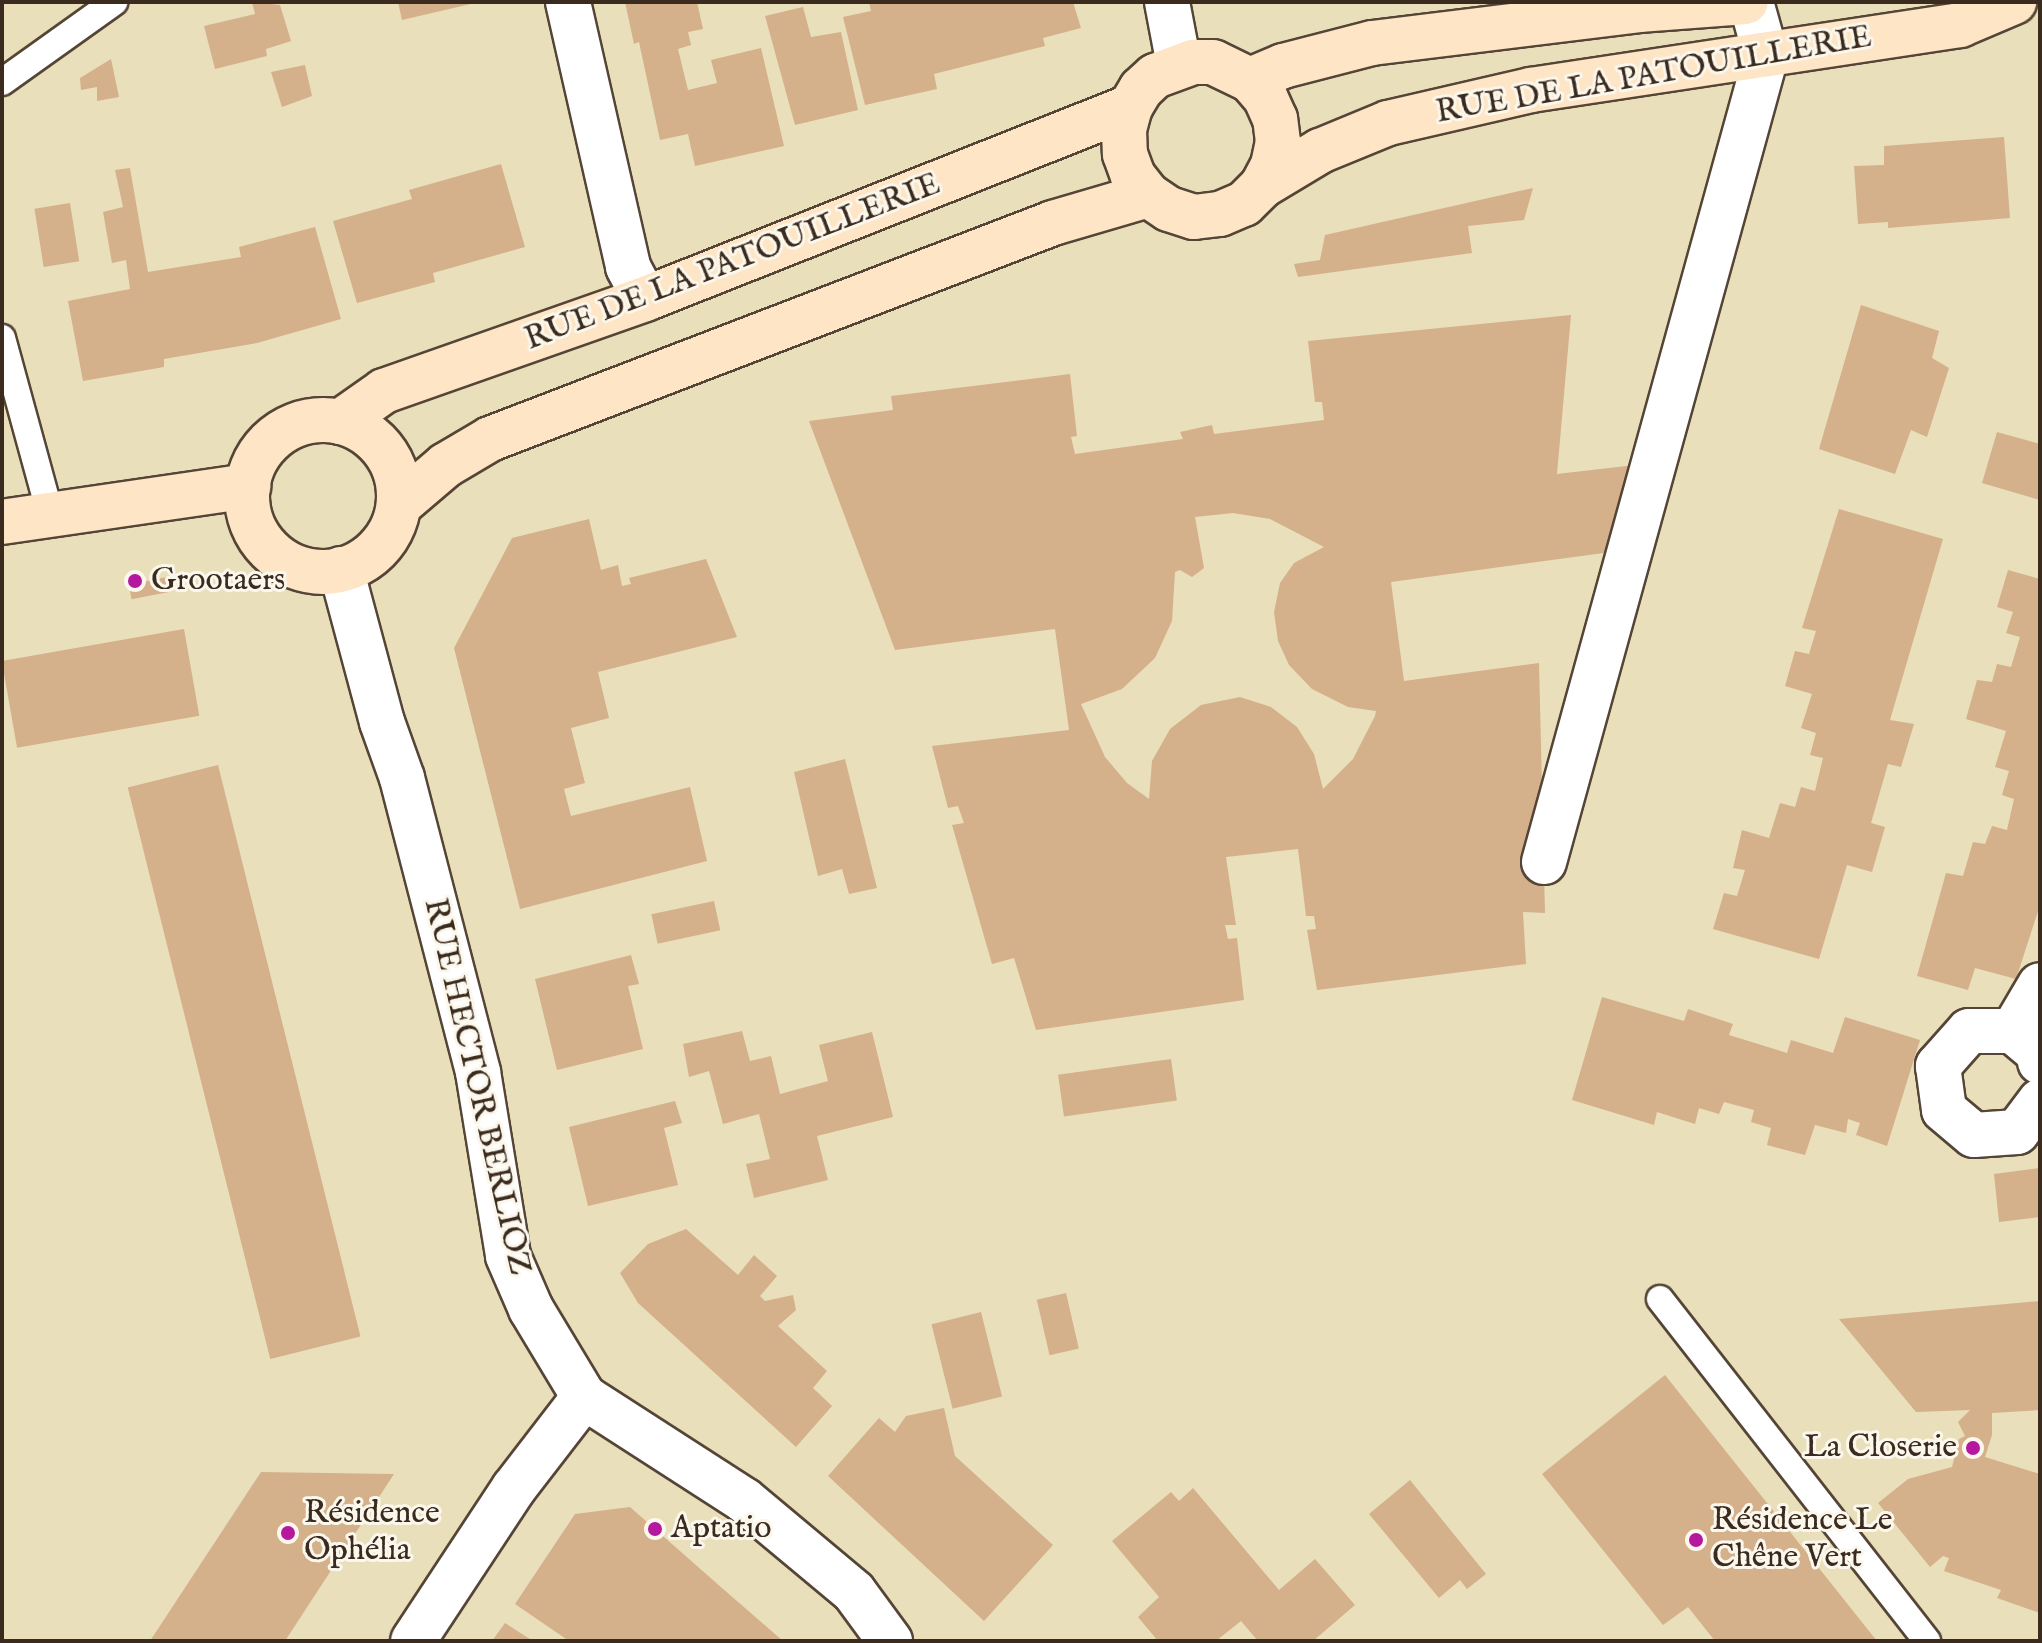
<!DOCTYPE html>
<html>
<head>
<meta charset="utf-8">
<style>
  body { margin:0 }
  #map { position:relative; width:2042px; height:1643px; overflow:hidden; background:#e9dfbb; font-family:"IM FELL English",serif }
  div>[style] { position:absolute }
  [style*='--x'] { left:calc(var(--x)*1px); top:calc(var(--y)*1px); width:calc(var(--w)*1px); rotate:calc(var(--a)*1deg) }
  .building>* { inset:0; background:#d4b08b; transform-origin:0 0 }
  .roads { filter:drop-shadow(2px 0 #554536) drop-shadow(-2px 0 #554536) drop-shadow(0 2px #554536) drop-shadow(0 -2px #554536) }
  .lane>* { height:26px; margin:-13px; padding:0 13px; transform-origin:13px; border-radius:13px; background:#fff }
  .street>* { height:44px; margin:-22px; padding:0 22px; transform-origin:22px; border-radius:22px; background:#fff }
  .secondary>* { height:44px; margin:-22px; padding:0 22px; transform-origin:22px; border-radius:22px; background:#fde5c5 }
  .secondary>.ring { margin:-22px; padding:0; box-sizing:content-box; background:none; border:44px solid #fde5c5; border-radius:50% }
  .dots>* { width:22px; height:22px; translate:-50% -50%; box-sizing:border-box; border:4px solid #fbf7ec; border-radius:50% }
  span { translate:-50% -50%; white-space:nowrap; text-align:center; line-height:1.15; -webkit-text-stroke:6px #fbf7ec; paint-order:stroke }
  .street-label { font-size:32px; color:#3b2a1e }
  .poi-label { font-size:32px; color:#3b2a1e }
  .left { translate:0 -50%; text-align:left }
  .right { translate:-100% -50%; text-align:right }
  .frame { position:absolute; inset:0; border:4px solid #3b2a1e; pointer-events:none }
</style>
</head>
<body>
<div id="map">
  <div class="building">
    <i style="clip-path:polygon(252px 2px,280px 5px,291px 41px,266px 49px,267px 56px,215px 69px,204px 26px,255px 14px)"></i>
    <i style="clip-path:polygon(398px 2px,475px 2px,475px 3px,402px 20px)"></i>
    <i style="clip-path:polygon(625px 2px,697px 2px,703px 29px,688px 32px,691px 45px,678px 49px,688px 90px,717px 83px,711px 60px,761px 48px,784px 146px,695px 166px,688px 134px,660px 140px,639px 42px,634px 44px)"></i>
    <i style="clip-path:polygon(869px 2px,1073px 2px,1081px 28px,1043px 38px,1045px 46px,934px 74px,937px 89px,865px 105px,843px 17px,871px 11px)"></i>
    <i style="clip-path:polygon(803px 7px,811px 37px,841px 32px,858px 110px,795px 125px,765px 16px)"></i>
    <i style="clip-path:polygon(111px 59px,119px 97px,97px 101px,97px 87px,81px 90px,80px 78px)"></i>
    <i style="clip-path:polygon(305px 65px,312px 96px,282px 107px,271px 72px)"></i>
    <i style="clip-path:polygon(2004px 137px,2010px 218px,1888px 228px,1888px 222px,1858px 224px,1854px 166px,1884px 165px,1884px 146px)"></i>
    <i style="clip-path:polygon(501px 164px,525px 247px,433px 273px,435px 282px,357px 303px,333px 221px,412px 199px,409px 190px)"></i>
    <i style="clip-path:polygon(130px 168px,148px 272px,241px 257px,239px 247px,315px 227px,341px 319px,257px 343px,164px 359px,164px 367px,83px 381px,68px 301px,130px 289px,126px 260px,112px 263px,103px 212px,123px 207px,115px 170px)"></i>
    <i style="clip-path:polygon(1533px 188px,1524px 220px,1468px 226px,1472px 253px,1298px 277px,1294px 264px,1320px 260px,1325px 235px)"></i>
    <i style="left:70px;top:203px;width:59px;height:36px;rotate:81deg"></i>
    <i style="clip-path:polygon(1861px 305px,1939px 331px,1932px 358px,1949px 368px,1927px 437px,1911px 430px,1895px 474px,1819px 449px)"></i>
    <i style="clip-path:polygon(evenodd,1571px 315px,1557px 474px,1635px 465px,1611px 552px,1391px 582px,1404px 681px,1539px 663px,1545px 913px,1523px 912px,1526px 964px,1317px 990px,1307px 930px,1316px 929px,1314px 916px,1306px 916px,1298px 849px,1226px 857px,1236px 925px,1225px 925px,1228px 939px,1237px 938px,1244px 1000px,1036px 1030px,1014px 958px,992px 964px,952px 825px,964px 823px,958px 806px,948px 808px,932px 746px,1069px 730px,1055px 629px,895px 650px,809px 421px,893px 410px,891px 396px,1070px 374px,1077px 436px,1071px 437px,1075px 454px,1183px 439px,1180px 432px,1212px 425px,1214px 434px,1324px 420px,1322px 402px,1315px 402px,1308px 341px,1571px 315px,1233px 513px,1270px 519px,1324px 547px,1294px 563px,1280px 583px,1274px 612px,1278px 641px,1289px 665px,1312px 689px,1348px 707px,1376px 711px,1375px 716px,1353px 759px,1323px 789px,1314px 754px,1297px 727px,1271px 707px,1240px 697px,1201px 705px,1170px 729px,1152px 761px,1149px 799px,1127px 783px,1105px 757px,1081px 704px,1122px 689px,1155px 658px,1172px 621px,1175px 572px,1180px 570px,1192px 577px,1204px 568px,1195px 517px,1233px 513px)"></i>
    <i style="clip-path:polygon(1997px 432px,2040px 444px,2040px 500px,1982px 483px)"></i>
    <i style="clip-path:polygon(1839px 509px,1943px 539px,1890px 720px,1914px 724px,1901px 767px,1888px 764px,1871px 823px,1885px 827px,1872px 872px,1847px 865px,1819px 959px,1713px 929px,1724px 893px,1737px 896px,1745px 870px,1733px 868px,1742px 830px,1769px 838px,1780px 803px,1795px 807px,1801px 787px,1815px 791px,1823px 758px,1810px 755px,1816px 733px,1801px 728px,1812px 694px,1785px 686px,1795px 651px,1809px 654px,1816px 631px,1802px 628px)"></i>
    <i style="clip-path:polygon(589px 519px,601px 570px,618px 565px,622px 586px,631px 584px,629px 578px,706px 559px,737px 637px,598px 672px,609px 718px,571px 728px,585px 783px,564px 789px,571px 816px,690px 787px,707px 861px,520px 909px,454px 648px,512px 538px)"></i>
    <i style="clip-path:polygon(2008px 570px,2040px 579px,2040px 905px,2016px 979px,1975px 968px,1968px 990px,1917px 976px,1946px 873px,1963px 876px,1973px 842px,1985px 844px,1992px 826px,2007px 830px,2014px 799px,2002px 795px,2009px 771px,1995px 767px,2006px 731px,1966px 719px,1977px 680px,1992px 682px,1997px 664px,2011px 667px,2020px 637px,2006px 633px,2013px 612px,1997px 607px)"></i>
    <i style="left:167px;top:577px;width:15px;height:39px;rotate:79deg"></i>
    <i style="left:184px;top:629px;width:88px;height:185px;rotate:80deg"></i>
    <i style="clip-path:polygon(845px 759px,877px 888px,849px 894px,842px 869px,818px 876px,794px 772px)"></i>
    <i style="left:218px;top:765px;width:589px;height:93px;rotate:76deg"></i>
    <i style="left:714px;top:901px;width:30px;height:64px;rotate:78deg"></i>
    <i style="clip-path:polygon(631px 955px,639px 984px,628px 986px,643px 1049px,557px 1070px,535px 979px)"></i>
    <i style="clip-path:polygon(1602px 997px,1684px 1021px,1688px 1009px,1733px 1024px,1729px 1035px,1787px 1053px,1791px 1040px,1833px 1053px,1845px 1017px,1920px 1040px,1887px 1146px,1856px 1135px,1860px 1123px,1848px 1119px,1846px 1133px,1815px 1125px,1805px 1155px,1767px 1145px,1771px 1128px,1751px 1122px,1754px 1110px,1724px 1102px,1719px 1114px,1699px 1108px,1695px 1124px,1657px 1112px,1654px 1125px,1572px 1100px)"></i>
    <i style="clip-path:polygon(742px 1031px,750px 1061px,771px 1056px,780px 1094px,828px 1081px,819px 1045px,872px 1032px,893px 1117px,817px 1136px,828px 1180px,754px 1198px,746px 1164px,770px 1159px,759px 1114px,723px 1124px,709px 1071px,689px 1077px,683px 1044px)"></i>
    <i style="left:1171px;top:1059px;width:42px;height:114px;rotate:82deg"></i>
    <i style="clip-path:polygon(675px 1101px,682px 1123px,664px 1128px,678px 1185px,588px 1206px,569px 1127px)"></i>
    <i style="clip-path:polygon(2040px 1168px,2040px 1217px,1999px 1222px,1994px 1174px)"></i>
    <i style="clip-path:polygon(686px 1229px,738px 1275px,754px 1255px,777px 1276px,760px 1296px,765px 1301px,793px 1295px,796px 1310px,778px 1326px,827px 1371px,813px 1388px,832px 1406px,796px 1447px,638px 1303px,620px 1273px,648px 1244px)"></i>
    <i style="left:1066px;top:1293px;width:57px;height:30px;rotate:77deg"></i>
    <i style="clip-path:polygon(2040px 1301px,2040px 1410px,1992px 1413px,1992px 1435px,1985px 1457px,2040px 1474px,2040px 1613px,1997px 1598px,2001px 1590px,1944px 1571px,1949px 1558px,1943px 1556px,1930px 1567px,1878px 1503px,1908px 1479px,1952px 1467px,1959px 1439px,1965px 1436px,1958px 1422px,1970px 1410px,1916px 1412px,1839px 1319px)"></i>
    <i style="left:981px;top:1312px;width:87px;height:51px;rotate:76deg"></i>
    <i style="clip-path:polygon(1665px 1375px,1877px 1641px,1715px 1641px,1688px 1607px,1663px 1625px,1542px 1474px)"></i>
    <i style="clip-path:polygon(944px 1408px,955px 1456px,1053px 1545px,984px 1621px,828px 1476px,879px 1418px,895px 1432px,906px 1416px)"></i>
    <i style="clip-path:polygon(261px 1472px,394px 1474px,285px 1641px,150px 1641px)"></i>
    <i style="clip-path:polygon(1410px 1480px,1486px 1574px,1467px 1589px,1460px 1580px,1439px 1598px,1369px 1514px)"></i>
    <i style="clip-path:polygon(1193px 1488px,1279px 1590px,1315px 1559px,1355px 1605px,1313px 1641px,1258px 1641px,1241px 1621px,1216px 1641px,1158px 1641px,1138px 1617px,1159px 1597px,1112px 1541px,1171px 1492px,1179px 1501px)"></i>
    <i style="clip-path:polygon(630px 1507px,722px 1588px,783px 1641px,569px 1641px,515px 1604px,575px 1514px)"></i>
    <i style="clip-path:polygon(505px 1623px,533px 1641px,492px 1641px)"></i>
  </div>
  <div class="roads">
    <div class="lane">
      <i style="--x:2;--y:82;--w:138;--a:-35.5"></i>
      <i style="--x:2;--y:338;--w:182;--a:74.7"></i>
      <i style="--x:1660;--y:1299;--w:434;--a:52"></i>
    </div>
    <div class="street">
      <i style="--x:568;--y:2;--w:272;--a:77.2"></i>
      <i style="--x:628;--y:267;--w:36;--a:62"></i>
      <i style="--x:1167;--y:2;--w:64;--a:79.2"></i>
      <i style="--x:341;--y:569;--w:158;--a:75"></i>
      <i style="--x:382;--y:722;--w:59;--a:70.3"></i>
      <i style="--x:402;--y:778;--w:304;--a:75.5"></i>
      <i style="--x:478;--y:1072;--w:186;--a:80.7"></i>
      <i style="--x:508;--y:1256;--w:58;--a:66.5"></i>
      <i style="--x:531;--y:1309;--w:103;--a:58.9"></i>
      <i style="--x:584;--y:1397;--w:190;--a:32.8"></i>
      <i style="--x:744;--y:1500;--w:143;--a:39.9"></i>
      <i style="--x:854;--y:1592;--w:61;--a:53.7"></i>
      <i style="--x:1544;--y:862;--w:836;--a:-74.6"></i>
      <i style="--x:1766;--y:56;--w:56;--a:-105.5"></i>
      <i style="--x:2013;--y:1031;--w:53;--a:-59.6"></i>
      <i style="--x:2040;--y:1062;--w:9;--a:-96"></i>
      <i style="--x:2039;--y:1053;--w:34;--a:-140"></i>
      <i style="--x:2013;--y:1031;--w:44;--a:180"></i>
      <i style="--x:1969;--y:1031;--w:47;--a:131.5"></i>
      <i style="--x:1938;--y:1066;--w:44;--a:82.2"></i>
      <i style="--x:1944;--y:1110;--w:39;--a:40"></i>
      <i style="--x:1974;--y:1135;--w:43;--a:-4"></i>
      <i style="--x:2017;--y:1132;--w:39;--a:-53"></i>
      <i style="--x:413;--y:1641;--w:183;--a:-56.6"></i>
      <i style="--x:514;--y:1488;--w:115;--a:-52.4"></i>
    </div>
    <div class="secondary">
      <i style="--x:1250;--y:80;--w:36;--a:-23"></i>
      <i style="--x:1283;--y:66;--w:92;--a:-14.5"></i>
      <i style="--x:1372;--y:43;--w:269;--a:-7"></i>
      <i style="--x:1639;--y:10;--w:107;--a:-4.3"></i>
      <i style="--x:1262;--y:186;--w:24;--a:-62"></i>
      <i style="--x:1273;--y:165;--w:24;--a:-78"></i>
      <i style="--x:1278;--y:142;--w:23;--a:-97"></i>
      <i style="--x:1275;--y:119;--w:24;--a:-114"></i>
      <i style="--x:1265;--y:97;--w:23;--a:-131"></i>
      <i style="--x:1250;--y:80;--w:41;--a:-154.1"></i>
      <i style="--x:1213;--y:62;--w:20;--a:180"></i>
      <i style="--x:1193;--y:62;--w:40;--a:159.8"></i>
      <i style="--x:1155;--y:76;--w:19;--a:137"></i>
      <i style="--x:1141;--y:89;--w:21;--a:121"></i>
      <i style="--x:1130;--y:107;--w:23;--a:105"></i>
      <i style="--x:1124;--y:129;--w:25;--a:88"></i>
      <i style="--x:1125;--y:154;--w:23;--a:70"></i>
      <i style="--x:1133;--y:176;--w:24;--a:52"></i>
      <i style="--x:1148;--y:195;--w:25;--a:34"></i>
      <i style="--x:1169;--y:209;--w:26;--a:18"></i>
      <i style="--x:1194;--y:217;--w:26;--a:-7"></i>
      <i style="--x:1220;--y:214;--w:26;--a:-23"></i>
      <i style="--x:1244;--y:204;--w:25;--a:-45"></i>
      <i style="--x:1262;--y:186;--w:68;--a:-31.1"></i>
      <i style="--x:1320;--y:151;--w:74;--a:-22.4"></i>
      <i style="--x:1388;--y:123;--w:147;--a:-13"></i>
      <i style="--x:1531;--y:90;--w:434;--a:-8.6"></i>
      <i style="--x:1960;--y:25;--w:59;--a:-23.1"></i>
      <i class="ring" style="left:247px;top:420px;width:108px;height:108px"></i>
      <i style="--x:340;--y:422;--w:54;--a:-35.2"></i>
      <i style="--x:384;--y:391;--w:277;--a:-19.4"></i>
      <i style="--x:645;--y:299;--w:522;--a:-21.6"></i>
      <i style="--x:399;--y:505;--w:62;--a:-40.4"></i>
      <i style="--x:446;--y:465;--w:51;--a:-30.6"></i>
      <i style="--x:490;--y:439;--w:603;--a:-20.99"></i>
      <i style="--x:1053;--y:223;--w:99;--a:-16.4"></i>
      <i style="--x:2;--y:522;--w:249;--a:-8.3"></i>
    </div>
  </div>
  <div class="dots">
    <i style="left:135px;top:581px;background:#b5179e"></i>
    <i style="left:1973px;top:1448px;background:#b5179e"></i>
    <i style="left:655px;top:1529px;background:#b5179e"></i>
    <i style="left:288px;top:1533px;background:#b5179e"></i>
    <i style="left:1696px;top:1540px;background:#b5179e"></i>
  </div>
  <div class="street-label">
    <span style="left:1654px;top:76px;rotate:-10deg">RUE DE LA PATOUILLERIE</span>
    <span style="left:733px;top:263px;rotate:-21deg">RUE DE LA PATOUILLERIE</span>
    <span style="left:476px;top:1087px;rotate:77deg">RUE HECTOR BERLIOZ</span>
  </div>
  <div class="poi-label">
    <span class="left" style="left:151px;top:581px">Grootaers</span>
    <span class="right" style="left:1957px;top:1448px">La Closerie</span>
    <span class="left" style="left:304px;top:1533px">Résidence<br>Ophélia</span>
    <span class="left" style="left:1712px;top:1540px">Résidence Le<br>Chêne Vert</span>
    <span class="left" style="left:671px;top:1529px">Aptatio</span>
  </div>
  <div class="frame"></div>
</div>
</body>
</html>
